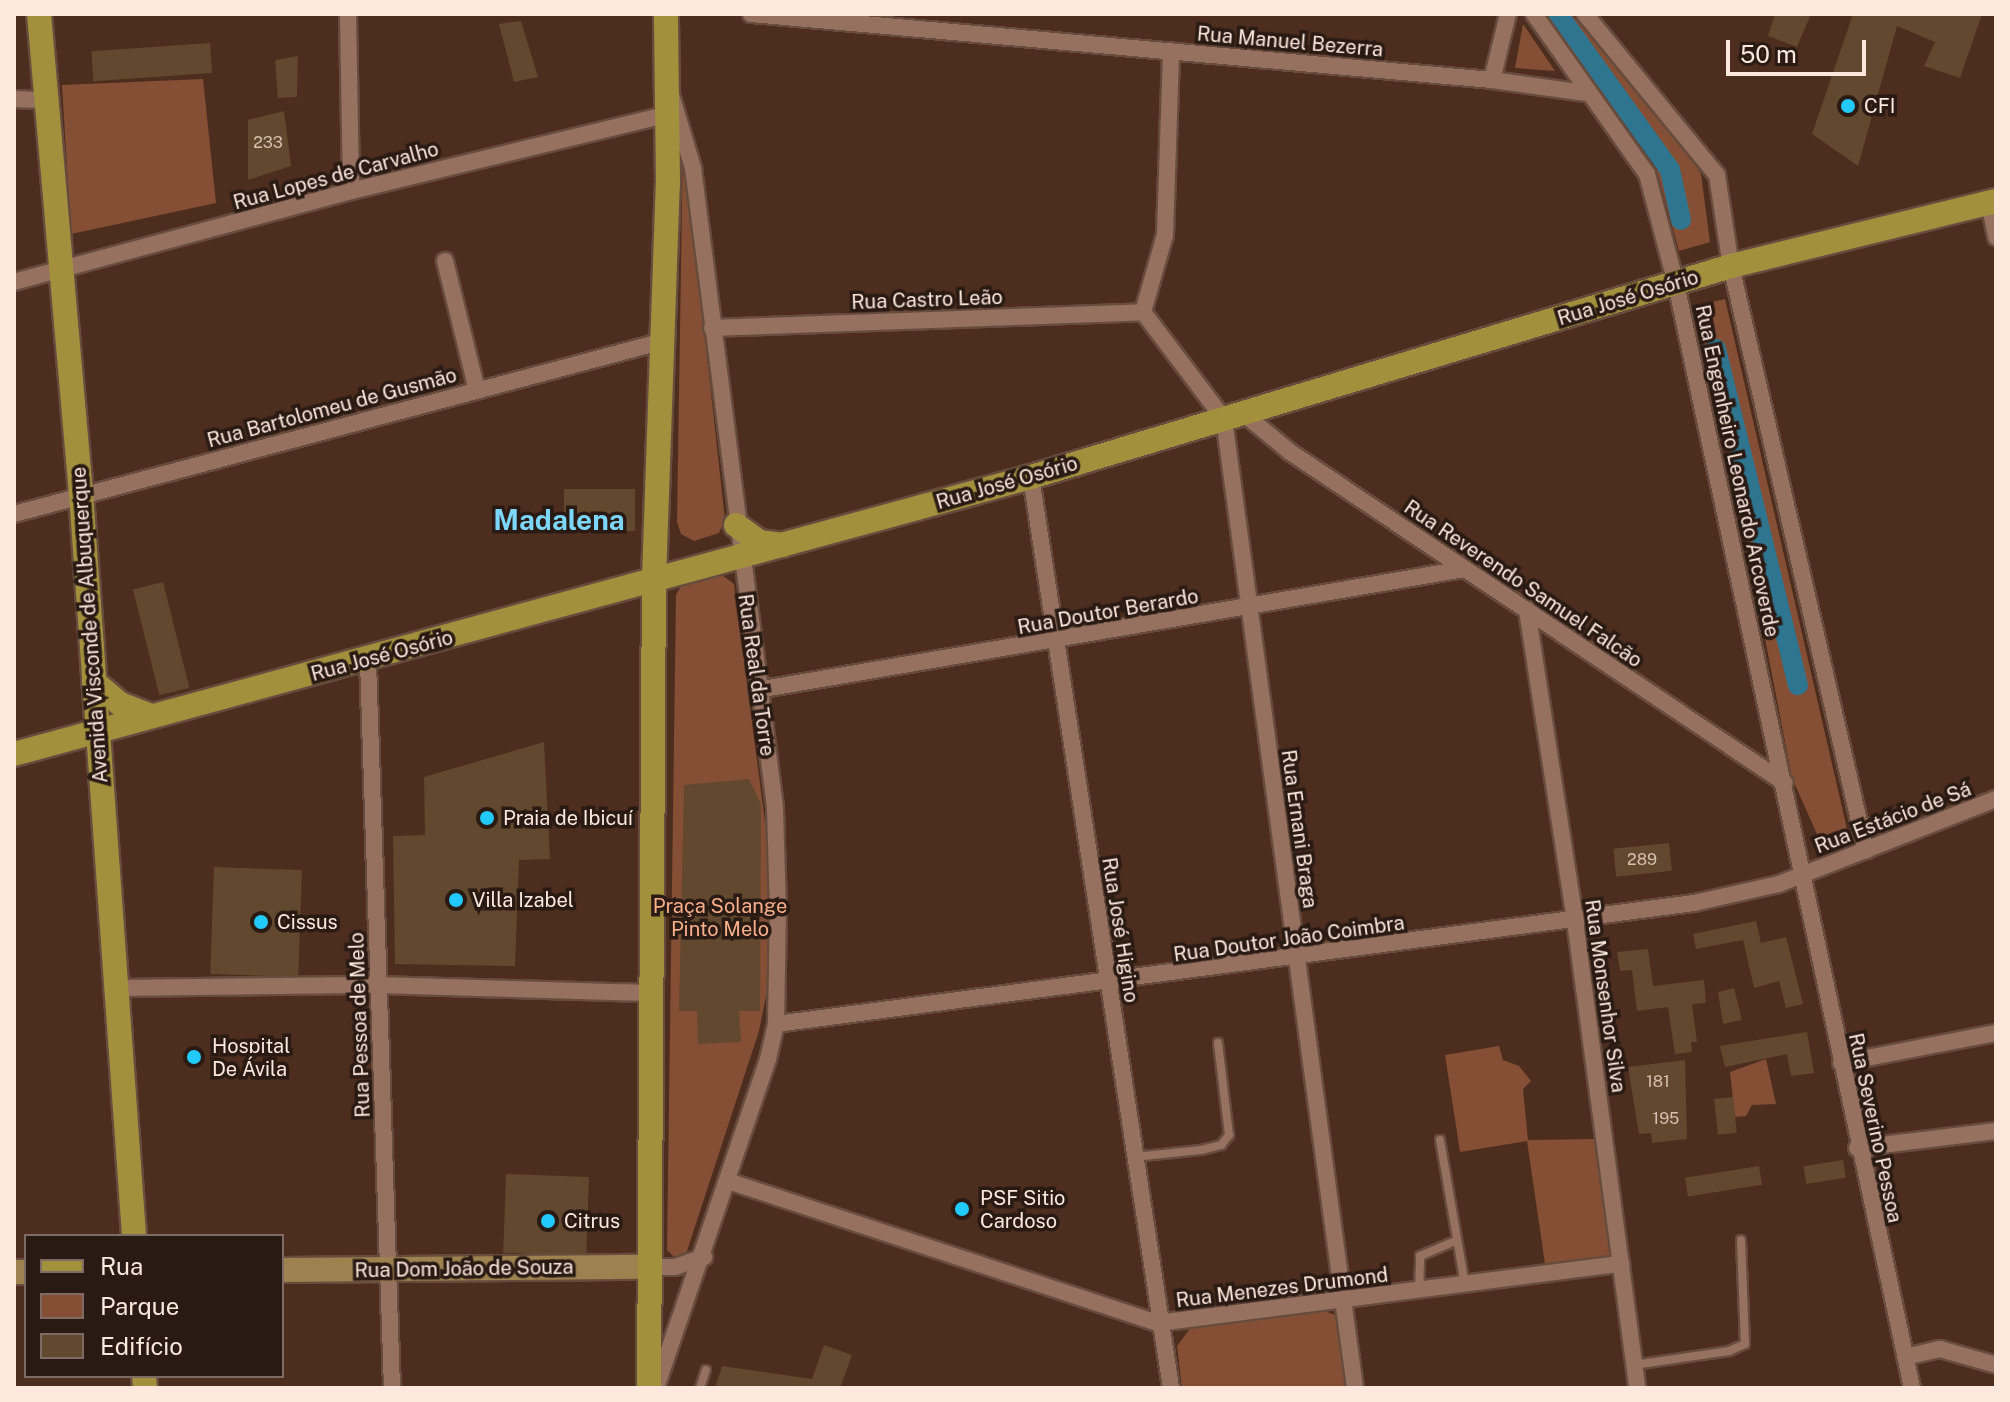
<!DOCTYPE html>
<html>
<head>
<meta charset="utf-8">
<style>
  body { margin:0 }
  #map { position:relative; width:2010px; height:1402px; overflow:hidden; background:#4d2d1e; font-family:"Public Sans",sans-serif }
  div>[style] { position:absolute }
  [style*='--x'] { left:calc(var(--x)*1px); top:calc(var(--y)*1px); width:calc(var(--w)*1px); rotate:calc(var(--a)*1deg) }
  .green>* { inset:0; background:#844f35 }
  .canal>* { height:20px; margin:-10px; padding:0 10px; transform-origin:10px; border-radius:10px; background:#2f758f }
  .building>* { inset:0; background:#62482e; transform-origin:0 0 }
  .roads { filter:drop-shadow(2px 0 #674c3e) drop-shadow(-2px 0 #674c3e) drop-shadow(0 2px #674c3e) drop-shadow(0 -2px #674c3e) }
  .lane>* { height:8px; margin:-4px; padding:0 4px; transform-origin:4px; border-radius:4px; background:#967160 }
  .street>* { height:16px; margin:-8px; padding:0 8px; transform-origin:8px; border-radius:8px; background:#967160 }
  .secondary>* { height:24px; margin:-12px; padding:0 12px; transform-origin:12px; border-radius:12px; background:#9d814e }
  .primary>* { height:24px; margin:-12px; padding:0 12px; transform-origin:12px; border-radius:12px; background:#a3903d }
  .dots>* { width:22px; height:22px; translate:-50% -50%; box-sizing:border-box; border:4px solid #291a13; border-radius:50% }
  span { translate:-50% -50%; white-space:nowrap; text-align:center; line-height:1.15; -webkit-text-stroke:7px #291a13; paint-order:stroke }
  .number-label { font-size:16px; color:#d6c0b2 }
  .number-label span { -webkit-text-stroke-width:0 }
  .street-label { font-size:20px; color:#fde8de }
  .poi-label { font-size:20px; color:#fde8de }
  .left { translate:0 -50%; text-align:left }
  .park-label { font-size:20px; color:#f7ae8b }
  .district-label { font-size:28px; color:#7dd7fb; font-weight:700 }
  .frame { position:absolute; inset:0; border:16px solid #fde8de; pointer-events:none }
  .legend { position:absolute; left:24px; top:1234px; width:260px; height:144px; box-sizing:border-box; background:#291a13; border:2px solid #7e6c64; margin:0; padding:10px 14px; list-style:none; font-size:24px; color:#fde8de }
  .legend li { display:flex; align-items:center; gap:16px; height:40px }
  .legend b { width:40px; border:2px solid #7e6c64 }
  .scale { position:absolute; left:1726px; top:40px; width:140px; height:36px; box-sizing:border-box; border:4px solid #fde8de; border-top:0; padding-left:10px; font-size:24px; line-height:28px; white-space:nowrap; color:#fde8de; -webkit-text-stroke:6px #291a13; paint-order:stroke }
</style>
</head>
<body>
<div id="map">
  <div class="green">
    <i style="clip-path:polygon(1552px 14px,1571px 14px,1680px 140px,1701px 174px,1710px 242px,1679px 251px,1654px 160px)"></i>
    <i style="clip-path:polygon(1523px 24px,1555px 71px,1515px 68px)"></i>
    <i style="clip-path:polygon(203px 79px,216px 203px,71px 234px,62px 85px)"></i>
    <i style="clip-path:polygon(683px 138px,725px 520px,719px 533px,694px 541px,681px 534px,677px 522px)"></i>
    <i style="clip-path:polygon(1725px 299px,1847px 829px,1843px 838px,1827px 844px,1820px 841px,1792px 778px,1727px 442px,1694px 306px)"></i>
    <i style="clip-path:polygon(722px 575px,734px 584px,769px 853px,767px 991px,759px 1031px,686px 1254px,676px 1259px,667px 1250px,676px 595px,681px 586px)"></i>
    <i style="clip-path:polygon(1499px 1046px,1503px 1060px,1519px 1066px,1531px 1081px,1523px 1089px,1528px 1140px,1598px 1139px,1610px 1258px,1545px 1264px,1527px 1141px,1460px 1152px,1445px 1055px)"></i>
    <i style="clip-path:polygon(1766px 1059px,1776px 1104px,1752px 1105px,1746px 1116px,1735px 1117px,1730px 1072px)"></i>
    <i style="clip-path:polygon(1322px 1310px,1338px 1316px,1350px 1388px,1182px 1388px,1177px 1346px,1192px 1326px)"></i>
  </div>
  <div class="canal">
    <i style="--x:1558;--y:14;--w:192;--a:54.3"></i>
    <i style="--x:1670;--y:170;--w:51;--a:77.6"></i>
    <i style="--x:1716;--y:349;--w:346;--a:76.3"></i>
  </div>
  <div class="building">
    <i style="clip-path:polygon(1775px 14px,1811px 14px,1797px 47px,1768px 36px)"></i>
    <i style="clip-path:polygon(1853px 14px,1982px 14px,1960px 78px,1924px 66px,1935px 42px,1897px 26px,1858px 166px,1812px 134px)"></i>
    <i style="clip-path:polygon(521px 21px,538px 77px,514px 82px,499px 24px)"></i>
    <i style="left:210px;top:43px;width:30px;height:119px;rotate:86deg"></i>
    <i style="clip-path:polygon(298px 56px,297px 97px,278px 98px,275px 60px)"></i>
    <i style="clip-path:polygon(284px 111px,291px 166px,248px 180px,248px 120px)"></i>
    <i style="left:564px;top:489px;width:71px;height:42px"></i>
    <i style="left:163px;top:582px;width:109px;height:31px;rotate:76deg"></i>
    <i style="clip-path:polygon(544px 742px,550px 859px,519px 860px,515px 966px,395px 964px,393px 836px,425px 835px,424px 777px)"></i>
    <i style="clip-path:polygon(749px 779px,761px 804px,760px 1011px,739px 1011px,741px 1042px,698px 1044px,697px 1011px,679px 1011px,684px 785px)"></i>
    <i style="left:1669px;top:843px;width:28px;height:56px;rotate:84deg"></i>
    <i style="left:214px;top:867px;width:88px;height:107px;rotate:2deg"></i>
    <i style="clip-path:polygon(1756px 921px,1761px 943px,1786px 937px,1803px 1004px,1786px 1008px,1779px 981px,1754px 988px,1743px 940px,1696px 949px,1693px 934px)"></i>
    <i style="clip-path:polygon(1648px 949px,1653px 986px,1704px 980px,1706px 1003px,1692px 1004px,1697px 1042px,1691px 1042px,1692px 1052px,1675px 1054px,1668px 1007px,1637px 1011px,1632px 970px,1620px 971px,1617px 952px)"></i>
    <i style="clip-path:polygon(1734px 988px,1742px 1020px,1723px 1024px,1718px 992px)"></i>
    <i style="clip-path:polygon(1807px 1032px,1814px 1073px,1791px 1076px,1787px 1054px,1725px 1067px,1720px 1046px)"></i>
    <i style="clip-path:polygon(1685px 1060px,1687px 1139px,1652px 1143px,1651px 1133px,1639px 1134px,1628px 1067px)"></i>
    <i style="left:1733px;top:1097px;width:36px;height:19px;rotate:84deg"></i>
    <i style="left:1843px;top:1160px;width:18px;height:40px;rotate:81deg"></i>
    <i style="left:1759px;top:1166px;width:19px;height:75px;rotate:81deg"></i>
    <i style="left:506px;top:1174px;width:83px;height:79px;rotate:2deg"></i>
    <i style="clip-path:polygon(824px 1345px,852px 1355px,840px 1388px,715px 1388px,722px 1366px,812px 1379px)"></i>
  </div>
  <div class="roads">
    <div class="lane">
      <i style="--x:1440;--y:1140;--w:147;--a:80.2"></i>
      <i style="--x:1134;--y:1157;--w:67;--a:-6"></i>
      <i style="--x:1201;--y:1150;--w:21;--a:-14"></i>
      <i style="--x:1221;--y:1145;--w:13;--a:-51"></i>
      <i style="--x:1229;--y:1135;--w:93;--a:-96.8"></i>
      <i style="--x:1419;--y:1291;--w:35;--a:-88"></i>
      <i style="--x:1420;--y:1256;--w:38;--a:-23"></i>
      <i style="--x:1634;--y:1365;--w:96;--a:-8.4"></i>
      <i style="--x:1729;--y:1351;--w:17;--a:-24"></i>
      <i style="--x:1745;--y:1344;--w:104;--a:-92.2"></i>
      <i style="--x:700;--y:1388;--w:19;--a:-72"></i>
    </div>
    <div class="street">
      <i style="--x:348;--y:14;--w:177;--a:89"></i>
      <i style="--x:751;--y:14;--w:744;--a:5.09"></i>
      <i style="--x:1492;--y:80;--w:95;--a:7.9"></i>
      <i style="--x:1534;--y:14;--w:196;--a:54.8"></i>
      <i style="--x:1647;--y:174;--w:114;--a:75.2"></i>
      <i style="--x:1676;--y:284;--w:1129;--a:77.93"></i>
      <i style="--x:1585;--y:14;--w:208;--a:50.7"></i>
      <i style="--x:1717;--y:175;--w:92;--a:81.3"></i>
      <i style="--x:1731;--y:266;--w:600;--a:77.01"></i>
      <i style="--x:1492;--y:80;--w:68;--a:-76.4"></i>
      <i style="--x:14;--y:99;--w:32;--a:2"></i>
      <i style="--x:1989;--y:203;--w:35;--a:78"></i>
      <i style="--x:445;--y:261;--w:133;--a:76.1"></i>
      <i style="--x:14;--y:282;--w:349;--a:-15.1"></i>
      <i style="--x:351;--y:191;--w:327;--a:-13.6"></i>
      <i style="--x:1143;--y:312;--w:134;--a:52.9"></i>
      <i style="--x:1224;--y:419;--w:978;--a:82.3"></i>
      <i style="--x:1143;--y:312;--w:80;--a:-74.1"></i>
      <i style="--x:1165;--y:235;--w:184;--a:-88.1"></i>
      <i style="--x:712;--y:328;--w:431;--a:-2.1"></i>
      <i style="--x:1243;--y:413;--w:61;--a:39.7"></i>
      <i style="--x:1290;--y:452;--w:595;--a:33.77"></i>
      <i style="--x:1031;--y:477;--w:922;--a:81.26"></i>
      <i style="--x:14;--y:514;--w:669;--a:-14.91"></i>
      <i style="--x:1527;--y:610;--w:315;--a:81.2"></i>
      <i style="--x:1575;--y:921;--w:471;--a:82.4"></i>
      <i style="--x:368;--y:661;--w:727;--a:88.11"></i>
      <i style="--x:757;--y:690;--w:717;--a:-9.71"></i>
      <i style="--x:117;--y:988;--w:261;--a:-0.7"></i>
      <i style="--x:378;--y:985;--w:271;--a:1.7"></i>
      <i style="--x:776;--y:1024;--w:926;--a:-7.51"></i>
      <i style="--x:1694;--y:903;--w:87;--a:-12.6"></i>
      <i style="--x:1779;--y:884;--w:233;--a:-21.4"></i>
      <i style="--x:1841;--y:1063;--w:158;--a:-11"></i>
      <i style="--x:1857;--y:1148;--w:140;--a:-7"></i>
      <i style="--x:728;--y:1181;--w:453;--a:18.3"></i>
      <i style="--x:1158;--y:1323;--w:467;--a:-7.3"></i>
      <i style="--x:646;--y:1267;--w:29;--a:0"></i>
      <i style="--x:675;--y:1267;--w:31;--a:-19"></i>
      <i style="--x:1905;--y:1357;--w:36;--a:-13"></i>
      <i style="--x:1940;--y:1349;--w:58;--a:15.9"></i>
      <i style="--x:656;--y:1388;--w:348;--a:-71.2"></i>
      <i style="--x:768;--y:1059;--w:36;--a:-77"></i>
      <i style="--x:776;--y:1024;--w:114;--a:-89"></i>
      <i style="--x:778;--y:910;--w:103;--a:-91.7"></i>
      <i style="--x:775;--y:807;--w:644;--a:-97.31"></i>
      <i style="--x:693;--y:168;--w:73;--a:-106.7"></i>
    </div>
    <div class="secondary">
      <i style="--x:282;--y:1270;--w:364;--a:-0.5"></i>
      <i style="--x:14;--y:1272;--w:12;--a:0"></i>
    </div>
    <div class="primary">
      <i style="--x:39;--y:14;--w:482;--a:85"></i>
      <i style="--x:81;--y:494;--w:744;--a:85.91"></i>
      <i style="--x:736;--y:525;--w:29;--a:36"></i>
      <i style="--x:759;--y:542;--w:24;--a:7"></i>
      <i style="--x:94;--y:682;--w:34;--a:40"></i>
      <i style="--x:120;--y:704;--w:34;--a:21"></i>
      <i style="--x:14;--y:754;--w:1054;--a:-15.24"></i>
      <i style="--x:1031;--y:477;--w:731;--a:-16.77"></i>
      <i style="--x:1731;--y:266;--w:273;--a:-13.8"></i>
      <i style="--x:144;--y:1376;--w:12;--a:85"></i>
      <i style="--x:649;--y:1388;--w:809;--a:-89.65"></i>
      <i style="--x:654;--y:579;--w:395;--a:-88"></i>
      <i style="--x:668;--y:184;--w:170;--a:-90.7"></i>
    </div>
  </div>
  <div class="dots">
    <i style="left:1848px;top:106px;background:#22c9fd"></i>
    <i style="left:487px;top:818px;background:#22c9fd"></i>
    <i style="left:456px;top:900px;background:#22c9fd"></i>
    <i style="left:261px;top:922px;background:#22c9fd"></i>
    <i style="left:194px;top:1057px;background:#22c9fd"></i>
    <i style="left:962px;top:1209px;background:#22c9fd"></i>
    <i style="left:548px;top:1221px;background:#22c9fd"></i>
  </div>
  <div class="number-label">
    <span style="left:268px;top:143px">233</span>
    <span style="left:1642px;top:860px">289</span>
    <span style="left:1658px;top:1082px">181</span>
    <span style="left:1666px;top:1119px">195</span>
  </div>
  <div class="street-label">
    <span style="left:1290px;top:42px;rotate:5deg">Rua Manuel Bezerra</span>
    <span style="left:336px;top:176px;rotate:-15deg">Rua Lopes de Carvalho</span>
    <span style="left:1628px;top:298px;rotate:-17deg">Rua José Osório</span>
    <span style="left:927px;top:300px;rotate:-2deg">Rua Castro Leão</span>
    <span style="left:332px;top:408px;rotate:-15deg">Rua Bartolomeu de Gusmão</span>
    <span style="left:1737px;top:471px;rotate:78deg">Rua Engenheiro Leonardo Arcoverde</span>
    <span style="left:1007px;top:483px;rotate:-16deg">Rua José Osório</span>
    <span style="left:1523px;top:584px;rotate:34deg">Rua Reverendo Samuel Falcão</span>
    <span style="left:1108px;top:612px;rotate:-10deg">Rua Doutor Berardo</span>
    <span style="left:90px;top:625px;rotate:-94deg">Avenida Visconde de Albuquerque</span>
    <span style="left:382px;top:656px;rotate:-15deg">Rua José Osório</span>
    <span style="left:756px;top:675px;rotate:82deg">Rua Real da Torre</span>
    <span style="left:1893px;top:818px;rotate:-21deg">Rua Estácio de Sá</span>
    <span style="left:1299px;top:829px;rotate:82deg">Rua Ernani Braga</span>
    <span style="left:1120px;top:930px;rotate:81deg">Rua José Higino</span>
    <span style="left:1289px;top:939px;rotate:-8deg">Rua Doutor João Coimbra</span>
    <span style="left:1605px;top:996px;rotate:82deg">Rua Monsenhor Silva</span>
    <span style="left:360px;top:1025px;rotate:-92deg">Rua Pessoa de Melo</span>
    <span style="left:1875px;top:1128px;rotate:78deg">Rua Severino Pessoa</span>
    <span style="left:464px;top:1269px;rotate:-1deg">Rua Dom João de Souza</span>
    <span style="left:1282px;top:1288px;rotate:-7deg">Rua Menezes Drumond</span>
  </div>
  <div class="poi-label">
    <span class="left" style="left:1864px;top:106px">CFI</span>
    <span class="left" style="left:503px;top:818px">Praia de Ibicuí</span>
    <span class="left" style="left:472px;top:900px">Villa Izabel</span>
    <span class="left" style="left:277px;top:922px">Cissus</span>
    <span class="left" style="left:212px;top:1058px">Hospital<br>De Ávila</span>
    <span class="left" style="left:980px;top:1210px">PSF Sitio<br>Cardoso</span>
    <span class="left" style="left:564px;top:1221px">Citrus</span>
  </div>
  <div class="park-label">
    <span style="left:720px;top:918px">Praça Solange<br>Pinto Melo</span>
  </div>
  <div class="district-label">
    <span style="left:559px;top:520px">Madalena</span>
  </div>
  <div class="frame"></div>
  <ul class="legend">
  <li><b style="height:10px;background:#a3903d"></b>Rua</li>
  <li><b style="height:22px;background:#844f35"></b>Parque</li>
  <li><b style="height:22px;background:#62482e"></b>Edifício</li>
  </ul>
  <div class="scale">50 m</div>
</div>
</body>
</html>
